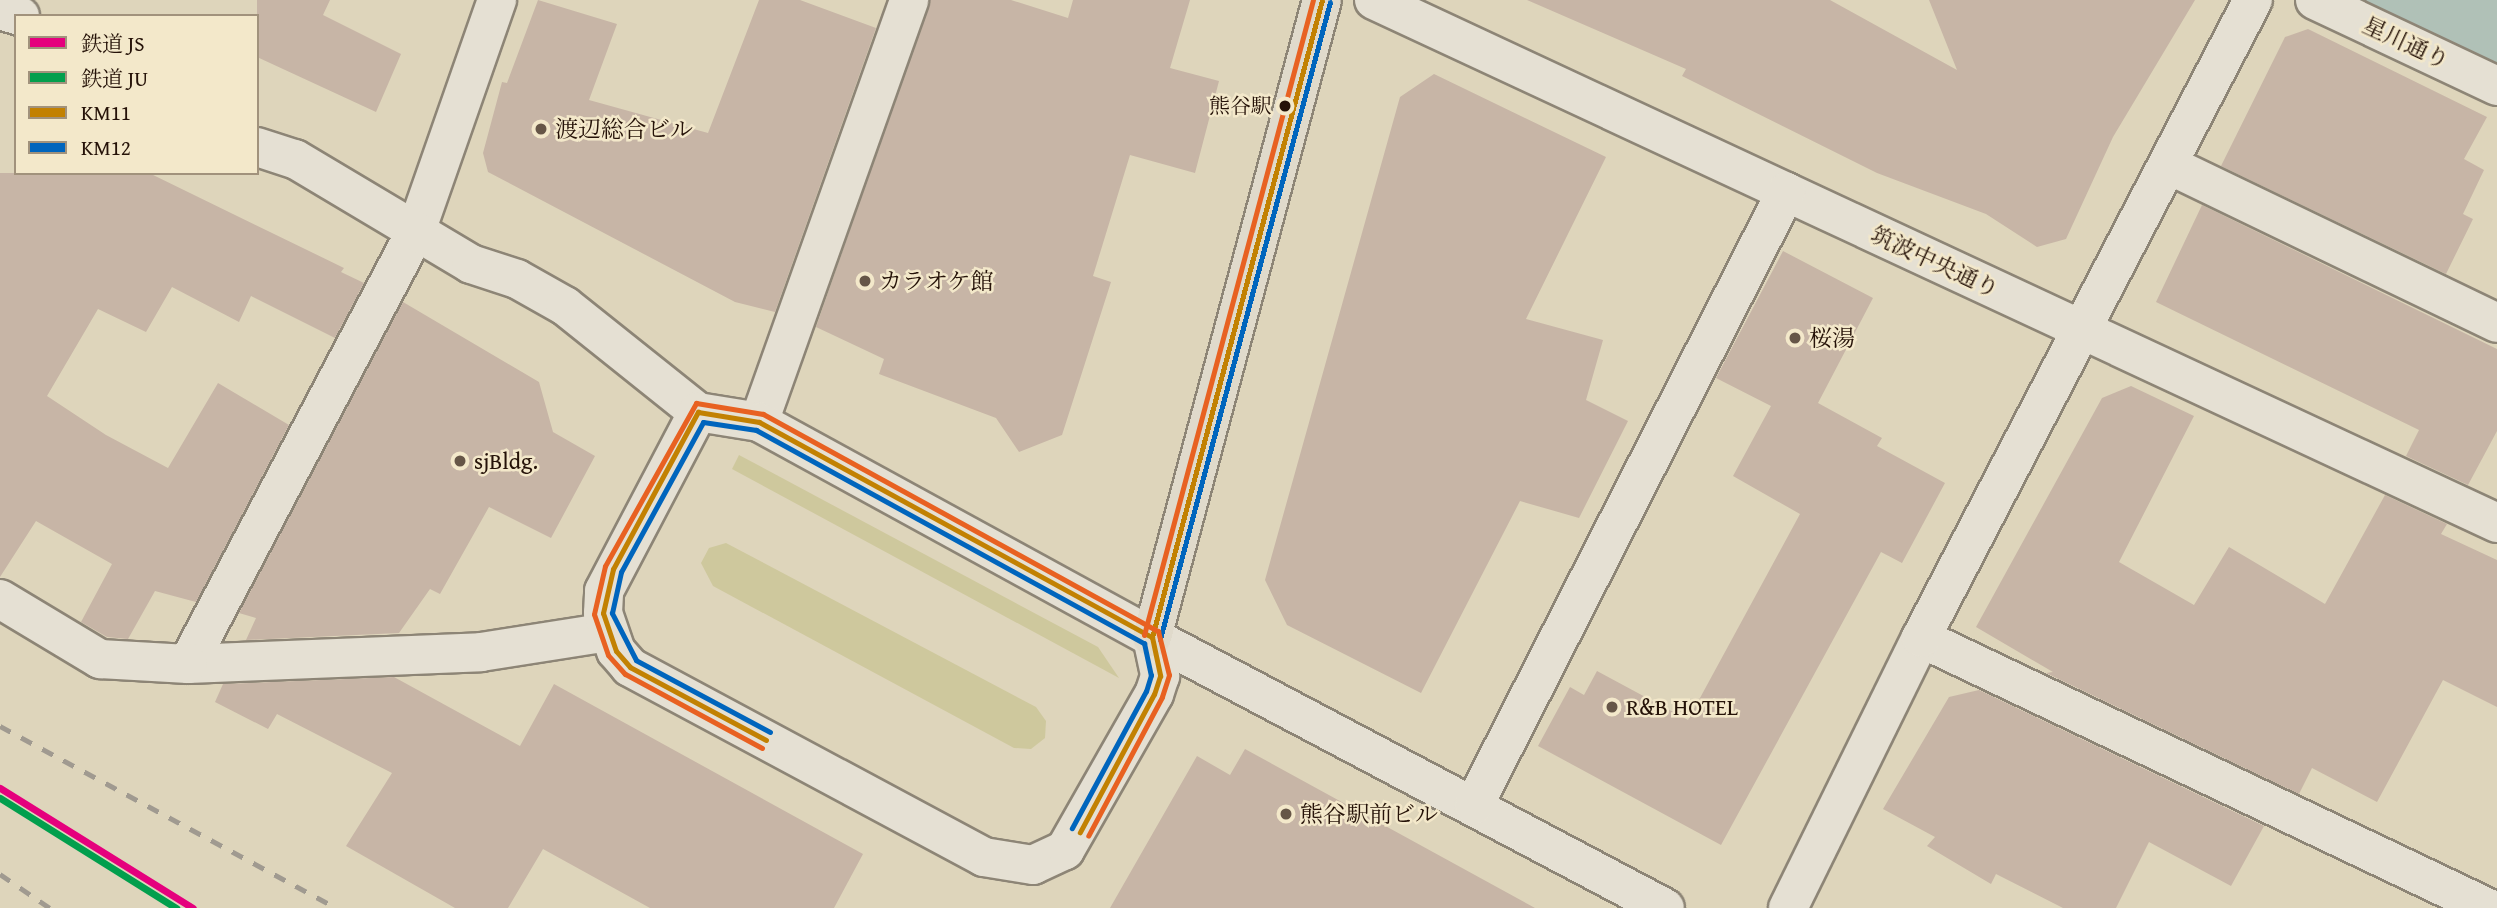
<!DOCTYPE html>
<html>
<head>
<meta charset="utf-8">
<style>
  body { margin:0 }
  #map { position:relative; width:2497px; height:908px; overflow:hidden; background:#ded5bb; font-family:"Gentium Book Plus","Noto Serif JP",serif }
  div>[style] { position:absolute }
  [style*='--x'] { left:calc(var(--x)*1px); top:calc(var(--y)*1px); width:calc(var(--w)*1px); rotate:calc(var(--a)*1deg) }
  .green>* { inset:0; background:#cec89d }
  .river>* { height:103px; margin:-51.5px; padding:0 51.5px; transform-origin:51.5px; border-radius:51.5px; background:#b0c1b7 }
  .building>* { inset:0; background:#c7b5a6 }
  .roads { filter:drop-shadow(2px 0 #8d8576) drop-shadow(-2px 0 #8d8576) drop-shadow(0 2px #8d8576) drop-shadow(0 -2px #8d8576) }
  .street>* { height:38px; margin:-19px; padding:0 19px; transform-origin:19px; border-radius:19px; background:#e5e0d3 }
  .secondary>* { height:38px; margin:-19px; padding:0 19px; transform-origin:19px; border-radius:19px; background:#e5e0d3 }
  .primary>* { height:38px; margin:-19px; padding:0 19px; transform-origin:19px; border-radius:19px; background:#e0dacb }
  .rail>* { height:5px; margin-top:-2.5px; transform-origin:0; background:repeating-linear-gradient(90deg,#a09a90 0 12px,transparent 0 24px) }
  .bus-1>* { height:5px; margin:-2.5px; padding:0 2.5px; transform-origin:2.5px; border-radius:2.5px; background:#c28102 }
  .bus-2>* { height:5px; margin:-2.5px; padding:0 2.5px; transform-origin:2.5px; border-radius:2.5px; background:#0065bd }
  .bus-3>* { height:5px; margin:-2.5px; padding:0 2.5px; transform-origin:2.5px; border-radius:2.5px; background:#e86121 }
  .rail-1>* { height:7px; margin:-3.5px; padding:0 3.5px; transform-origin:3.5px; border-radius:3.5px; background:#e5007d }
  .rail-2>* { height:7px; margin:-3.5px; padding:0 3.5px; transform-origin:3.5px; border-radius:3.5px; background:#029f4d }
  .dots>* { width:19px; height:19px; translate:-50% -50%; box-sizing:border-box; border:4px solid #f3e8ca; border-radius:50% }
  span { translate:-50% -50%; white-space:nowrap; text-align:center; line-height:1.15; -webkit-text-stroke:5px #f3e8ca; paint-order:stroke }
  .bus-label { font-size:21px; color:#251208 }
  .right { translate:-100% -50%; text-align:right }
  .street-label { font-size:23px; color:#251208 }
  .poi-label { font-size:23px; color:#251208 }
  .left { translate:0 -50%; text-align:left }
  .legend { position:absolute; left:14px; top:14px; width:245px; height:161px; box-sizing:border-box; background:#f3e8ca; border:2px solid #a1927c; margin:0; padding:9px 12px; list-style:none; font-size:21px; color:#251208 }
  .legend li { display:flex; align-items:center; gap:14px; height:35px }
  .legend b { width:35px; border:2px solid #a1927c }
</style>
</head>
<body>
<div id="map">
  <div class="green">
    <i style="clip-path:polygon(739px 455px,1098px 647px,1119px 678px,732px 469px)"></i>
    <i style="clip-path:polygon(726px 543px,1036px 707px,1046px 721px,1045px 738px,1031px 749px,1014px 748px,713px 586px,701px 563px,709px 548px)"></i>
  </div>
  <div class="river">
    <i style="--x:2414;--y:0;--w:92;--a:25.2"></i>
  </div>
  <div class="building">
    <i style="clip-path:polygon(257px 0,330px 0,323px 15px,401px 54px,376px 112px,257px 57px)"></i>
    <i style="clip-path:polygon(538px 0,617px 24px,589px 100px,708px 133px,759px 0,800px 0,876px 28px,775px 312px,735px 302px,488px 172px,483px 153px,502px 82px,507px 83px)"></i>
    <i style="clip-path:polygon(930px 0,1011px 0,1068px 18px,1073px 0,1190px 0,1170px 68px,1219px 81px,1195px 173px,1130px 155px,1093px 276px,1111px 282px,1062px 435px,1019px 452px,996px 418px,879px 374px,884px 359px,816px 327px)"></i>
    <i style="clip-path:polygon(1527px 0,1830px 0,1957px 70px,1929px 0,2195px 0,2113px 137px,2066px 239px,2037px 247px,1986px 214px,1877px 173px,1682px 76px,1686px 69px)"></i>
    <i style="clip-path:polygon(2308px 29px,2487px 117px,2464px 159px,2484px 170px,2463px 214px,2473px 219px,2446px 274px,2221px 166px,2285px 37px)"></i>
    <i style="clip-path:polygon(1434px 74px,1606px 157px,1526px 319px,1603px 340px,1586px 400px,1628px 421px,1579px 518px,1520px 501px,1421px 693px,1287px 625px,1265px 580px,1400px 97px)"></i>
    <i style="clip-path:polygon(0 173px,149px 173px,344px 268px,341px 272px,364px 283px,335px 338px,251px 296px,239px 322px,172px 287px,146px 332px,98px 309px,47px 396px,106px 435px,168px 468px,218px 383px,289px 425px,196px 602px,155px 591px,128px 639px,107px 637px,81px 622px,112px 564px,36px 521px,0 577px)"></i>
    <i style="clip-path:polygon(2202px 205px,2497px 349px,2497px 431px,2468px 485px,2406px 456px,2419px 430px,2156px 302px)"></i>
    <i style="clip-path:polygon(1783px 251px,1873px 298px,1818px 403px,1882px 438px,1877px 446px,1945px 483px,1902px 563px,1881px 552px,1721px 845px,1538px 746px,1570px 687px,1584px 695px,1597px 671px,1688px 720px,1800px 514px,1733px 476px,1771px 406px,1716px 378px)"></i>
    <i style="clip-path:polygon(403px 302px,539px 382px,553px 432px,595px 456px,551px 538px,489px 507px,440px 594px,430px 589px,399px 633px,246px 640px,256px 618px,239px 613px)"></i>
    <i style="clip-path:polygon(2131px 386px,2194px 416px,2119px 562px,2194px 605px,2229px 547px,2325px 604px,2385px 495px,2447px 524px,2441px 534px,2497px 560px,2497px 707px,2443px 680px,2377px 802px,2312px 768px,2299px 794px,2046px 673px,2053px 672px,1976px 627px,2102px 398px)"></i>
    <i style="clip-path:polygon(394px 677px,520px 746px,554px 684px,863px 854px,834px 908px,650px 908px,543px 849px,508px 908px,455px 908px,346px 846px,392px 773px,277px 714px,268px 729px,215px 702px,223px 684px)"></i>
    <i style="clip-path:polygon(1979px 690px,2264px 826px,2231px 886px,2149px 842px,2116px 908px,2063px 908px,1996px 874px,1991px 884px,1927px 846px,1935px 837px,1883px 809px,1949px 697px)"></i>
    <i style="clip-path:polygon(1245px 749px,1535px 908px,1110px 908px,1197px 756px,1230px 775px)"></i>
  </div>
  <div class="roads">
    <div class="street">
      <i style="--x:497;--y:0;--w:245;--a:109.3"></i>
      <i style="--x:416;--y:231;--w:489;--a:117.8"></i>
      <i style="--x:188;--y:664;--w:293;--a:-2.3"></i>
      <i style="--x:481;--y:652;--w:129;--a:-8.9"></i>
      <i style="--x:1374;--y:0;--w:1239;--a:24.97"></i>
      <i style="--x:2315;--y:0;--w:201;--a:25.3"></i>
      <i style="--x:0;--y:10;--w:21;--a:17"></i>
      <i style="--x:257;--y:147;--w:40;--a:18"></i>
      <i style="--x:295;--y:159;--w:205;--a:30.8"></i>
      <i style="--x:471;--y:264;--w:48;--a:18.1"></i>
      <i style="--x:517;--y:279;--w:55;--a:29.4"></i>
      <i style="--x:565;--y:306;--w:170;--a:38.6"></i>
      <i style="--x:2169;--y:165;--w:364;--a:25.7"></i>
      <i style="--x:759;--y:422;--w:448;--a:-70.4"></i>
      <i style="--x:0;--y:599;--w:117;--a:31"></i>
      <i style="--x:100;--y:659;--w:88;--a:3.3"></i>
      <i style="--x:1152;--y:637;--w:580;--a:27.85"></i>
      <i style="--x:1921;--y:638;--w:628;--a:25.46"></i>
      <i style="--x:1474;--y:805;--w:688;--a:-63.03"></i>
    </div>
    <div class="secondary">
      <i style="--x:698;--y:412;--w:62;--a:9.3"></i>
      <i style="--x:759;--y:422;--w:448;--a:28.7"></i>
      <i style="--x:1152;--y:637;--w:40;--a:78"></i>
      <i style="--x:1160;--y:676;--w:19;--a:108"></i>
      <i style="--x:1154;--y:694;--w:180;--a:119.7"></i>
      <i style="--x:1065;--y:850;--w:35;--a:155"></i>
      <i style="--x:1033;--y:865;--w:50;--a:-170.7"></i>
      <i style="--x:984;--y:857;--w:402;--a:-151.8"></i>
      <i style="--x:630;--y:667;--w:21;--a:-131"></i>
      <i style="--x:616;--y:651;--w:40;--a:-108.9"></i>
      <i style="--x:603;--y:613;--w:22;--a:-87"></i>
      <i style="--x:604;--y:591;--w:202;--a:-62.3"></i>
      <i style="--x:1788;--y:908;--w:301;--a:-63.8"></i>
      <i style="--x:1921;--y:638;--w:719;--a:-62.51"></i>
    </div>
    <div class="primary">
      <i style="--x:1152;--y:637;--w:659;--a:-75.06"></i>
    </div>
  </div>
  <div class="rail">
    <i style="--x:0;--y:726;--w:383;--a:28.4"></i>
    <i style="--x:0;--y:874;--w:60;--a:34.2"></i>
  </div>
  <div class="bus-1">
    <i style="--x:1152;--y:637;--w:659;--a:-75.06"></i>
    <i style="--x:766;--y:740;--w:154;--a:-151.8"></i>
    <i style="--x:630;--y:667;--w:21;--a:-131"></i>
    <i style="--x:616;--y:651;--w:40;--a:-108.9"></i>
    <i style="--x:603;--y:613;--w:45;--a:-77.2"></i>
    <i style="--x:613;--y:569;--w:179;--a:-61.6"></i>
    <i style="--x:698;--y:412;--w:62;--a:9.3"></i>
    <i style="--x:759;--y:422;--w:448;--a:28.7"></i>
    <i style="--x:1152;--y:637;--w:40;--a:78"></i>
    <i style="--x:1160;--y:676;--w:19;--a:108"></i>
    <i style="--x:1154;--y:694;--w:157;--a:118.2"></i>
  </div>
  <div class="bus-2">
    <i style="--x:1160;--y:639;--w:659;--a:-75.06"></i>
    <i style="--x:770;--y:732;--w:152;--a:-151.8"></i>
    <i style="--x:636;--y:660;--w:53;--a:-117.1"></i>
    <i style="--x:612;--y:613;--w:42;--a:-77.6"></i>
    <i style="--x:621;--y:572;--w:171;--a:-61.3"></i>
    <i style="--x:703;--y:422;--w:54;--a:8.6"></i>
    <i style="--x:756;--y:430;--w:443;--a:28.8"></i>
    <i style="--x:1144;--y:643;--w:33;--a:78"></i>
    <i style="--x:1151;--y:675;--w:17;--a:107"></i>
    <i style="--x:1146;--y:691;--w:156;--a:118.4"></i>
  </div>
  <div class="bus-3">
    <i style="--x:1144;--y:635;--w:657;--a:-75.1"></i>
    <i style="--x:762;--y:748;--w:156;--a:-151.6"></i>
    <i style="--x:625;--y:674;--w:25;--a:-132"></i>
    <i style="--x:608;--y:655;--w:43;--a:-108.9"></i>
    <i style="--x:594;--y:614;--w:49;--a:-77.1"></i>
    <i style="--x:605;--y:566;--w:187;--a:-60.8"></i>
    <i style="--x:696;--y:403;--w:68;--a:9.3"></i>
    <i style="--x:763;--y:414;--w:451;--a:28.8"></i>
    <i style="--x:1158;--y:631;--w:45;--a:76"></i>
    <i style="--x:1169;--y:675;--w:23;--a:108"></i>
    <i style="--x:1162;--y:697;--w:157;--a:118"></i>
  </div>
  <div class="rail-1">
    <i style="--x:0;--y:788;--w:227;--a:31.9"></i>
  </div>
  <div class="rail-2">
    <i style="--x:0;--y:798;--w:208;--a:32"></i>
  </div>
  <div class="dots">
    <i style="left:1285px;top:106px;background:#251208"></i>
    <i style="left:541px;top:129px;background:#665647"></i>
    <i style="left:865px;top:281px;background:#665647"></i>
    <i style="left:1795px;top:338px;background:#665647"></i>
    <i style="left:460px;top:461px;background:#665647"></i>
    <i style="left:1612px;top:707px;background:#665647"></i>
    <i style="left:1286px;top:814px;background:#665647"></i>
  </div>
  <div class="bus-label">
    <span class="right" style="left:1272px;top:106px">熊谷駅</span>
  </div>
  <div class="street-label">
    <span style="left:2406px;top:43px;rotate:25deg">星川通り</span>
    <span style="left:1935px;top:262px;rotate:25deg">筑波中央通り</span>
  </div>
  <div class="poi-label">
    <span class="left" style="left:555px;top:129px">渡辺総合ビル</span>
    <span class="left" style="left:879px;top:281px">カラオケ館</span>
    <span class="left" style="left:1809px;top:338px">桜湯</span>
    <span class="left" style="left:474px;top:461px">sjBldg.</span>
    <span class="left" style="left:1626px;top:707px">R&amp;B HOTEL</span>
    <span class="left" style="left:1300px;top:814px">熊谷駅前ビル</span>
  </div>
  <ul class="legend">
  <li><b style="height:9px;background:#e5007d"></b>鉄道 JS</li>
  <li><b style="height:9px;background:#029f4d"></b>鉄道 JU</li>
  <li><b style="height:9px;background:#c28102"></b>KM11</li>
  <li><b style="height:9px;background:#0065bd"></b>KM12</li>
  </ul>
</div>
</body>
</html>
